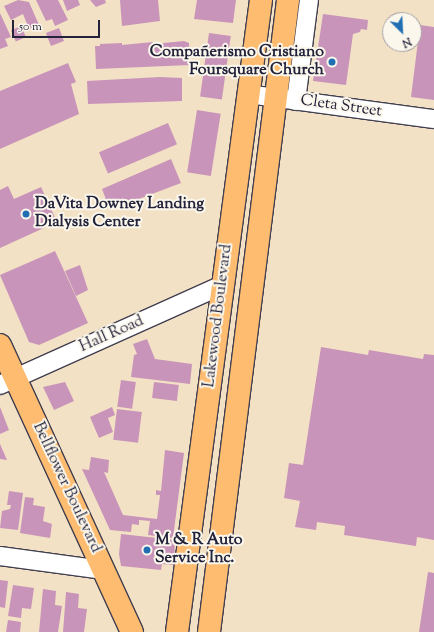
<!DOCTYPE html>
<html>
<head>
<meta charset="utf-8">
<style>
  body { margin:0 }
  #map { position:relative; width:434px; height:632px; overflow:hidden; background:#f3e1c5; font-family:"Sorts Mill Goudy",serif }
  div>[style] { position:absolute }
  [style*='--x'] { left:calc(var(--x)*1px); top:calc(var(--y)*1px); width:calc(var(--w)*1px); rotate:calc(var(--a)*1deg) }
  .building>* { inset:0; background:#c994b9; transform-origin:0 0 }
  .roads { filter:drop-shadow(1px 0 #413f50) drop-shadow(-1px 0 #413f50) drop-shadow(0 1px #413f50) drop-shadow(0 -1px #413f50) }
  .minor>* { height:18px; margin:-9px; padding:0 9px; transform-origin:9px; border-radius:9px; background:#fff }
  .major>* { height:22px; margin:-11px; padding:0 11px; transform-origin:11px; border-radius:11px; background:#febc70 }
  .dots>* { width:11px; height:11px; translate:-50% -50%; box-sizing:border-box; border:2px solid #fbf7ec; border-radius:50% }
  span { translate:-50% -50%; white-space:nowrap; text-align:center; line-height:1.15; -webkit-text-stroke:4px #fbf7ec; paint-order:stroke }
  .poi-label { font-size:16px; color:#22223b; font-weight:700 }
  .right { translate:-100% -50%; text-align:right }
  .left { translate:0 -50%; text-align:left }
  .street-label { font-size:16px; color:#22223b }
  .north { position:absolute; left:382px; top:12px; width:40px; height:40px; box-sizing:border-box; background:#fbf7ec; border:1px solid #a4a2a5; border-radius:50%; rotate:156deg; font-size:11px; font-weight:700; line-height:16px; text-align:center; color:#22223b }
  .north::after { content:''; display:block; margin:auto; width:14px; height:18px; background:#1f6fb2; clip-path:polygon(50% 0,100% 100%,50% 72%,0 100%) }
  .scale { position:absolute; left:12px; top:20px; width:88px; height:18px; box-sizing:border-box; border:2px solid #22223b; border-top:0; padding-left:5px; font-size:12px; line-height:14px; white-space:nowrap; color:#22223b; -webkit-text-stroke:3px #fbf7ec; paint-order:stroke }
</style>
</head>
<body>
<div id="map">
  <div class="building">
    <i style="clip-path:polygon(18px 0,29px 2px,39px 25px,29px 29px,23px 14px,11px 20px,4px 6px)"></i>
    <i style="clip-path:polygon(36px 0,58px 0,68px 20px,55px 26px,52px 19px,46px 21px)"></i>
    <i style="clip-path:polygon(63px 0,78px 0,80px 5px,67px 11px)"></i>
    <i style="clip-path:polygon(90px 0,105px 0,106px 3px,96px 7px)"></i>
    <i style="clip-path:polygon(120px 0,158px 0,160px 21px,122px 26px)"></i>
    <i style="clip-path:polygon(197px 0,236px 0,233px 23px,194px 19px)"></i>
    <i style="clip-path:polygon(0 13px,11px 37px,5px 39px,8px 46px,0 49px)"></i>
    <i style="clip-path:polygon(323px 14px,368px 20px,367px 30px,361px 29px,360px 32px,353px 34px,346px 85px,313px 81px)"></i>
    <i style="clip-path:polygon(420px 25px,434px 27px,434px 100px,411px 97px)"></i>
    <i style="left:21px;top:26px;width:12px;height:11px;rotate:66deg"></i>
    <i style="left:59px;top:28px;width:14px;height:14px;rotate:69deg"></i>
    <i style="left:209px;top:33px;width:22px;height:64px;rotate:8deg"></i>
    <i style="clip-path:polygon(184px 41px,189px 43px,190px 65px,96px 69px,95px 46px,100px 46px,100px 44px,122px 43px,122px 45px,153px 42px,153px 44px)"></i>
    <i style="clip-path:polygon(68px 63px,76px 82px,71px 84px,79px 114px,0 149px,0 91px)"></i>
    <i style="clip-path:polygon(160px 77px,182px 78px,182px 101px,88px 104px,87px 81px)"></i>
    <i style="left:197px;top:110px;width:24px;height:63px;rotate:9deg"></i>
    <i style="left:168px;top:123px;width:23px;height:75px;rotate:67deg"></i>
    <i style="clip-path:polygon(171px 159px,181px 183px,110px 210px,102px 189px)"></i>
    <i style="clip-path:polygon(8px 186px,14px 199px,41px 187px,57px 222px,0 248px,0 190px)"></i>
    <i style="clip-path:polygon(55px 251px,88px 323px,39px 345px,29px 342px,0 275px)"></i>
    <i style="clip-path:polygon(80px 265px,88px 290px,76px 296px,65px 271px)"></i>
    <i style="clip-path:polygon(147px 339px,155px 359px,192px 364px,190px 384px,131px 377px,134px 355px,137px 354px,133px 344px)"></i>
    <i style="clip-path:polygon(321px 347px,368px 355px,369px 350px,423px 359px,424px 354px,434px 355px,434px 540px,417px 537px,416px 546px,344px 535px,345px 526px,317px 522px,316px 530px,295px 527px,300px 501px,284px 498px,289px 463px,303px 465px)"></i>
    <i style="left:121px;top:380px;width:15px;height:27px;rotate:8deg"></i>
    <i style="clip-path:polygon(65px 382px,74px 401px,54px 410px,43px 387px)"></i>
    <i style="left:154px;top:382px;width:25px;height:16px;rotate:7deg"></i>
    <i style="clip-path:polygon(0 407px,9px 430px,0 434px)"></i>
    <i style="clip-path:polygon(112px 407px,115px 415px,108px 418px,113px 432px,99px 438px,90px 417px)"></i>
    <i style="left:117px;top:409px;width:25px;height:31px;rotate:7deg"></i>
    <i style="clip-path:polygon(0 444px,7px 460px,0 459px)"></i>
    <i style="clip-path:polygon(165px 450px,184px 453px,173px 538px,148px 535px,150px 521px,139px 520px,139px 525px,132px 524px,131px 532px,110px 530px,82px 469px,89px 470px,91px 457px,109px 460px,108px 473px,104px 472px,123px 515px,157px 519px,160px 495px,156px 495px,156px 490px,161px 491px)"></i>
    <i style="clip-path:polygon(9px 491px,23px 493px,18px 530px,0 528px,2px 511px,10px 509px,11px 505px,7px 505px)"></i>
    <i style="clip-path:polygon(25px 497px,34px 498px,33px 505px,45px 507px,43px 521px,52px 524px,50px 538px,20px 533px)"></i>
    <i style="clip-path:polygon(121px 534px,175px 540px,174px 565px,162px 564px,161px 570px,121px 566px,119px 554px)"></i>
    <i style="clip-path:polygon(428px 572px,434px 573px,434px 632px,419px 632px)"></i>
    <i style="clip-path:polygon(0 580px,8px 581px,5px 608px,0 607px)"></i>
    <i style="clip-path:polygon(13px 585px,34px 588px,31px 609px,22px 608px,21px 618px,8px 616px)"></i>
    <i style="clip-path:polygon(43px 589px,56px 591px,55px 605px,62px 606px,58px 632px,39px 632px)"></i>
    <i style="clip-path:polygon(66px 592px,79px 594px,78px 608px,87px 609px,84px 632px,63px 632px)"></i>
    <i style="clip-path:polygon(8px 620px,21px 622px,20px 632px,6px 632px)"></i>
  </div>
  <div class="roads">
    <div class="minor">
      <i style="--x:248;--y:94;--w:188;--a:7.7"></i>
      <i style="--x:296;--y:101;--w:102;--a:-82.7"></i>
      <i style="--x:0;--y:385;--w:244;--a:-24.2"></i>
      <i style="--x:0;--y:556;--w:105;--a:7.7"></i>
    </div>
    <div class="major">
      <i style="--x:0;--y:345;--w:316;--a:65.3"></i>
      <i style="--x:177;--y:632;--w:638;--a:-82.43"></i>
      <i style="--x:209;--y:632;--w:637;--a:-82.87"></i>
    </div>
  </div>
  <div class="dots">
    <i style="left:332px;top:62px;background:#1f6fb2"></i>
    <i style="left:26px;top:214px;background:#1f6fb2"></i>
    <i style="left:147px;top:550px;background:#1f6fb2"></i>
  </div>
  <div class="poi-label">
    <span class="right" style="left:324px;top:62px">Compañerismo Cristiano<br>Foursquare Church</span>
    <span class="left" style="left:35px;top:214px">DaVita Downey Landing<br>Dialysis Center</span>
    <span class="left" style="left:155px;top:550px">M &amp; R Auto<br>Service Inc.</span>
  </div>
  <div class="street-label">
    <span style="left:341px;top:107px;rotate:8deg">Cleta Street</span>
    <span style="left:219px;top:316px;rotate:-83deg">Lakewood Boulevard</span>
    <span style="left:112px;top:335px;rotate:-24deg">Hall Road</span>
    <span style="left:66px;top:488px;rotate:65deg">Bellflower Boulevard</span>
  </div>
  <div class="north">N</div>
  <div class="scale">50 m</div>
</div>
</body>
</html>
